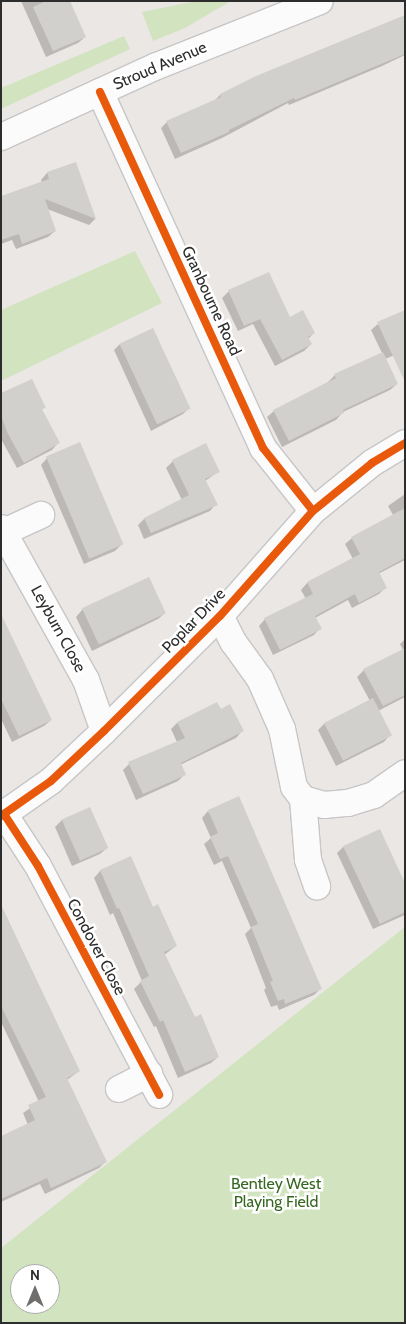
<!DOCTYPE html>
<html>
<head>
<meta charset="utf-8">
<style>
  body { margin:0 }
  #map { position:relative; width:406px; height:1324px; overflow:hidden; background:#ebe7e4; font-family:Cabin,sans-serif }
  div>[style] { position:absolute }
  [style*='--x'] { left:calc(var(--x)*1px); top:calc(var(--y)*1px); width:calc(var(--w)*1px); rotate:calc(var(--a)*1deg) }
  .green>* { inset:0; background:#d2e3c0 }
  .shadow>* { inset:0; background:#0003 }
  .building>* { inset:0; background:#d2d0cd; transform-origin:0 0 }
  .roads { filter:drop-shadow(1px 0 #c7c6c6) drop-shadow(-1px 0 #c7c6c6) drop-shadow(0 1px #c7c6c6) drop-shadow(0 -1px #c7c6c6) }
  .street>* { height:26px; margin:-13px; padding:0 13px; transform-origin:13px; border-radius:13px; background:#fcfbfb }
  .cycleway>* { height:8px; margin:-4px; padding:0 4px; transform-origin:4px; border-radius:4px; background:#e8590c }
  span { translate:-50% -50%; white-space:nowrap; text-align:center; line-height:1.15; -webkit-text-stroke:5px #fff; paint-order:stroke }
  .street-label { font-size:16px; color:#2d2d2d }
  .park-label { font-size:16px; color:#366720 }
  .frame { position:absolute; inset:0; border:2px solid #2d2d2d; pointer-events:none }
  .north { position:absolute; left:10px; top:1264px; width:50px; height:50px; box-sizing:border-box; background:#fff; border:1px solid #ababab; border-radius:50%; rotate:0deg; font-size:14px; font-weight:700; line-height:20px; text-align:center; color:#2d2d2d }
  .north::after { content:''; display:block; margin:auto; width:18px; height:22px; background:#706e6d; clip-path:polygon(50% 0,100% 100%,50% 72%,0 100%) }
</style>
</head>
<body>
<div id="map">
  <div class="green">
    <i style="clip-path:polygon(196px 1px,231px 1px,185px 28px,153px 41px,142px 12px)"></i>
    <i style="clip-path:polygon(124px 36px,130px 49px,1px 109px,1px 88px)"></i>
    <i style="clip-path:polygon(135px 251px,162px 303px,1px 381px,1px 310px)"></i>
    <i style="clip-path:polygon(evenodd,405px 927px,405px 1323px,1px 1323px,1px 1248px,405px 927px,20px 1274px,50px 1274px,50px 1304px,20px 1304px,20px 1274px)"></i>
  </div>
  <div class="shadow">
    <i style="clip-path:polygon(21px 1px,67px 1px,85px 37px,78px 43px,46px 57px)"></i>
    <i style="clip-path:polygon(405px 17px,405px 55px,382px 66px,289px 105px,288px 103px,222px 138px,175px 159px,161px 128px,167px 122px,213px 102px,220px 95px,257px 77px)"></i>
    <i style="clip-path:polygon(75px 163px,95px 219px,89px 225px,47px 209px,55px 231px,48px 237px,16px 249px,12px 240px,1px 244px,1px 199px,42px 183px,41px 180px,47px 173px)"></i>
    <i style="clip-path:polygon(229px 291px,314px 333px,308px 339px,311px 344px,304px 351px,275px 366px,253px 324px,238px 331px,222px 298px)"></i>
    <i style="clip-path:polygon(378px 324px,405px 351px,385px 359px,397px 384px,390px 390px,343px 412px,336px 420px,282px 447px,267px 417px,274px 411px,328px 382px,335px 375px,382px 353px,371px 330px)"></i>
    <i style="clip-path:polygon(120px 344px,189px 408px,183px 414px,151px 431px,114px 350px)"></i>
    <i style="clip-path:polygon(1px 394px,44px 407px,41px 410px,58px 443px,52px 450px,17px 468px,1px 439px)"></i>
    <i style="clip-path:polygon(47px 458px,122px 544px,115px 551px,84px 564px,41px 465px)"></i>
    <i style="clip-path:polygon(173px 461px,218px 472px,205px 481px,216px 504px,210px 511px,144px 539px,138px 525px,144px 519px,182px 500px,166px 468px)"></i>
    <i style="clip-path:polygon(405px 494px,405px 560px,378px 574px,385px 588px,379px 594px,352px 608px,348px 600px,315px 618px,320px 628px,314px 635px,273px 655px,259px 626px,265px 619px,306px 599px,301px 590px,307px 583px,353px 559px,345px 544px,352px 538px,393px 515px,388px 506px)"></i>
    <i style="clip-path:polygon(149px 578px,165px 613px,158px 619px,92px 651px,76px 617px,82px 610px)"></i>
    <i style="clip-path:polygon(1px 618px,51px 720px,44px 726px,12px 742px,1px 719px)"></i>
    <i style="clip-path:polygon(405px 639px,405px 697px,378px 711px,390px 735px,384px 742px,336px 766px,318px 730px,325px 723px,370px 701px,357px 677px,364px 670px,403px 650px,400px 644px)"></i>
    <i style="clip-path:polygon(220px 711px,242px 731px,236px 738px,180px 765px,184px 775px,178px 781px,136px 800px,123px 770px,129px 764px,177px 742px,171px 729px,177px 723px)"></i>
    <i style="clip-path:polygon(208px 811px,321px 988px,314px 995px,279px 1010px,277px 1005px,271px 1007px,264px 990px,266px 988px,245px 934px,251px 928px,222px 861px,214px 865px,204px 844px,211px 838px,202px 818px)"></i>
    <i style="clip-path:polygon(62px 820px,107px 848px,100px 854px,72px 866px,55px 827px)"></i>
    <i style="clip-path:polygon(343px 847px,405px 883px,405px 915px,373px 929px,337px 853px)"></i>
    <i style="clip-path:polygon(131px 858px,153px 908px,176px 946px,164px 955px,195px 1018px,218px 1057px,211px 1063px,178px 1078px,156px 1026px,154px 1027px,134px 989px,142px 981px,113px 913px,110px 915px,94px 878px,100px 871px)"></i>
    <i style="clip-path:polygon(1px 905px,79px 1071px,67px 1080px,105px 1162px,99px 1168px,45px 1194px,40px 1184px,1px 1202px,1px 1157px,28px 1125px,23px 1113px,39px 1102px,1px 1022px)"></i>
  </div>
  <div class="building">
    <i style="clip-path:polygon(46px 1px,70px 1px,86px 37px,53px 51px,33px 7px)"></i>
    <i style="clip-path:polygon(405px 15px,405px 54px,295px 100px,294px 98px,229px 130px,229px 132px,181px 153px,166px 121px,221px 97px,220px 94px,256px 76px)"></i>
    <i style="clip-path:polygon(76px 162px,96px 219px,45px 199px,56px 231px,22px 244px,19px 234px,1px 240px,1px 196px,49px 179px,47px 172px)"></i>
    <i style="clip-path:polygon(269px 272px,290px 317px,303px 310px,315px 333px,308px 337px,312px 344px,282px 360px,260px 319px,244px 326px,228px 290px)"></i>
    <i style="clip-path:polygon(405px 310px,405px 382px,377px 322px)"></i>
    <i style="left:153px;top:328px;width:89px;height:37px;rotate:65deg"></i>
    <i style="clip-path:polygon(383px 352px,398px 384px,343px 410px,344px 413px,289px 441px,273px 410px,336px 378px,334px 374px)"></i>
    <i style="clip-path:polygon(32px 379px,46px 408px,42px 409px,60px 443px,24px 463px,7px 432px,1px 415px,1px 393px)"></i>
    <i style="left:80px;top:442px;width:111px;height:37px;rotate:67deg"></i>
    <i style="clip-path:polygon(206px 443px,220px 472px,205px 479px,218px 505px,151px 533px,144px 518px,189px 495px,172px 460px)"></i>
    <i style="clip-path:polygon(405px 508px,405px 558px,379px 572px,387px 588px,359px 603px,355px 594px,315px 616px,322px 629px,280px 650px,264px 618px,313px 594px,307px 582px,360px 554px,351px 537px)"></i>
    <i style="left:149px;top:577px;width:40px;height:74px;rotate:65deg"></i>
    <i style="clip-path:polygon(1px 614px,52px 720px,19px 736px,1px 699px)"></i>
    <i style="clip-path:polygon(405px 648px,405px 695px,383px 706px,363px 669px)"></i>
    <i style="left:373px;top:698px;width:42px;height:55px;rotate:63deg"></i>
    <i style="clip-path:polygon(217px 702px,221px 709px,230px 704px,244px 731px,181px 763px,186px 775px,143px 794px,128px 762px,185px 738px,177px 722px)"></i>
    <i style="clip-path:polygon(239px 796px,322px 989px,285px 1004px,284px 999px,278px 1001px,270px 982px,273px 981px,251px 927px,258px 924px,228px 856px,220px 859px,210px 837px,218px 833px,208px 810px)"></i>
    <i style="left:90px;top:807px;width:45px;height:31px;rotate:66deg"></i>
    <i style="clip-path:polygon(380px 829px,405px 883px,405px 912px,380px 924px,343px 846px)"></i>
    <i style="clip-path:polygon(131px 856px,153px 907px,158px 904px,177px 946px,164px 952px,195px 1017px,201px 1014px,219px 1057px,185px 1072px,163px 1020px,160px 1022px,140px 981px,149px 976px,119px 908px,117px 909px,100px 870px)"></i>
    <i style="clip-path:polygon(1px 905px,80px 1071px,67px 1078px,107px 1162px,51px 1188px,47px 1178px,1px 1199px,1px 1136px,35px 1120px,28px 1105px,46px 1097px,1px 1006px)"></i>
  </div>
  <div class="roads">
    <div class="street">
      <i style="--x:100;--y:92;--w:392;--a:65.4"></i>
      <i style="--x:263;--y:448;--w:80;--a:51.6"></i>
      <i style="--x:1;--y:137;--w:171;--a:-24.5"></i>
      <i style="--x:157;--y:66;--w:175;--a:-21.7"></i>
      <i style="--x:1;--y:528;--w:174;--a:60.8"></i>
      <i style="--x:86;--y:680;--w:54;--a:70.6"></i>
      <i style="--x:4;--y:532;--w:41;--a:-24.7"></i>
      <i style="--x:220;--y:616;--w:30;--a:63"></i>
      <i style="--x:234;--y:643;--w:44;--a:54.2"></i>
      <i style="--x:260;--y:679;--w:55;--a:66.3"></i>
      <i style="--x:282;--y:729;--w:59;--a:78.3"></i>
      <i style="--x:294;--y:787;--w:15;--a:53"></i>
      <i style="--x:303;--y:799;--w:61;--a:85.3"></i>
      <i style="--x:308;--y:860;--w:28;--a:71"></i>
      <i style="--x:303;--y:799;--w:22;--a:16"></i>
      <i style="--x:324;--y:805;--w:24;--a:-5"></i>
      <i style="--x:348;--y:803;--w:27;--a:-17"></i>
      <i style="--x:374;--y:795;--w:38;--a:-35"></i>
      <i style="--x:4;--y:814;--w:62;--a:56.8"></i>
      <i style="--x:38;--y:866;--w:259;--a:62.1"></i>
      <i style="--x:1;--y:816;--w:61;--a:-35"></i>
      <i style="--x:51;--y:781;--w:73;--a:-43.3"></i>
      <i style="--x:104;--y:731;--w:163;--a:-44.8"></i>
      <i style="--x:220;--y:616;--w:140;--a:-48.5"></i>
      <i style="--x:313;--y:511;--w:76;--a:-39.1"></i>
      <i style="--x:372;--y:463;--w:39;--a:-31"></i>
      <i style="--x:119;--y:1089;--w:34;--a:-27"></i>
    </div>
  </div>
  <div class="cycleway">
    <i style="--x:100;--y:92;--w:392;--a:65.4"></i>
    <i style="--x:263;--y:448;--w:80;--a:51.6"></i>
    <i style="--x:4;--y:814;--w:62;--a:56.8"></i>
    <i style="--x:38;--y:866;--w:259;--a:62.1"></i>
    <i style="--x:1;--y:816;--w:61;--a:-35"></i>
    <i style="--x:51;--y:781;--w:73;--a:-43.3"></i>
    <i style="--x:104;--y:731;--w:163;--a:-44.8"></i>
    <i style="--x:220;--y:616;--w:140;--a:-48.5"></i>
    <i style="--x:313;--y:511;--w:76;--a:-39.1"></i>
    <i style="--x:372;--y:463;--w:39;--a:-31"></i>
  </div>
  <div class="street-label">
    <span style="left:160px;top:66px;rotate:-23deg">Stroud Avenue</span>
    <span style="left:211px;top:301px;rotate:65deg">Granbourne Road</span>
    <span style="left:194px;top:621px;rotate:-46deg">Poplar Drive</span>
    <span style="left:58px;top:629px;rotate:61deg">Leyburn Close</span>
    <span style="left:96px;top:947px;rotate:62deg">Condover Close</span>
  </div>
  <div class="park-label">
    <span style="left:276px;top:1193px">Bentley West<br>Playing Field</span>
  </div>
  <div class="frame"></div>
  <div class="north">N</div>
</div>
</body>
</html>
